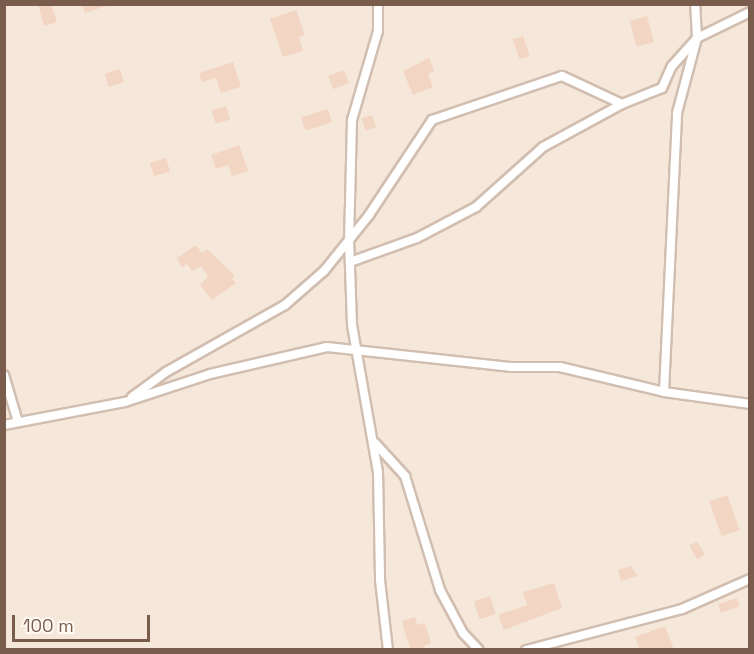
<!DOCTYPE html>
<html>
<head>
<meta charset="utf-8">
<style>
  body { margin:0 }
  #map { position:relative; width:754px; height:654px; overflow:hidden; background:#fdf6ec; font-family:"Space Grotesk",sans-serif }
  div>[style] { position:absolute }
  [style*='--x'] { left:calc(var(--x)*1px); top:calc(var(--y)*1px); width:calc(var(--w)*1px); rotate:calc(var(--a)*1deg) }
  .residential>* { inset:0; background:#f5e8da; transform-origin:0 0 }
  .building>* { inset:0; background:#f3d5c3; transform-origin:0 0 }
  .roads { filter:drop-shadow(2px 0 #d1beb0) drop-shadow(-2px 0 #d1beb0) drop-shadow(0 2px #d1beb0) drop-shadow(0 -2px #d1beb0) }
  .minor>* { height:8px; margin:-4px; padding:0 4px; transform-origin:4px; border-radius:4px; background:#fff }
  span { translate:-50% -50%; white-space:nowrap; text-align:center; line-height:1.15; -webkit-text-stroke:6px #fffaf3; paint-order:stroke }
  .frame { position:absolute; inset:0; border:6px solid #7a5c4d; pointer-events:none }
  .scale { position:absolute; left:12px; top:615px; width:138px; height:27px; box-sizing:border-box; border:3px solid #7a5c4d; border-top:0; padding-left:8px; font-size:18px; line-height:21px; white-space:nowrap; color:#7a5c4d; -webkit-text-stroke:4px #fffaf3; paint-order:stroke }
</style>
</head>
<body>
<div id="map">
  <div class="residential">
    <i style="left:5px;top:5px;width:744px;height:644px"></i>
  </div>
  <div class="building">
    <i style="clip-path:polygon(38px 4px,51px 4px,57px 22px,44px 26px)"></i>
    <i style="clip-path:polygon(82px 4px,105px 4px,106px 6px,85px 13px)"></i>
    <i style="clip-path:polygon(296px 10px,305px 35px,299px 37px,303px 51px,283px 57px,270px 19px)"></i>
    <i style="left:647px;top:16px;width:27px;height:18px;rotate:75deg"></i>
    <i style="left:523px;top:36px;width:21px;height:11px;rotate:71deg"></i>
    <i style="clip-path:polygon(429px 58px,434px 71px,428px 74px,433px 87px,413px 95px,403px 71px)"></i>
    <i style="clip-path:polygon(233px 62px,241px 87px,221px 93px,216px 78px,202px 82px,199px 73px)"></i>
    <i style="left:120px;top:69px;width:14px;height:16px;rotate:73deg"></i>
    <i style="left:344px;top:70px;width:14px;height:17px;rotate:69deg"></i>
    <i style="left:226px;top:106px;width:14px;height:15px;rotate:73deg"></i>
    <i style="left:328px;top:109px;width:14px;height:28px;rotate:73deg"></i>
    <i style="left:372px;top:115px;width:13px;height:11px;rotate:72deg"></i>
    <i style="clip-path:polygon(239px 145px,248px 171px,232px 176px,228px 165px,216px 169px,211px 155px)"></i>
    <i style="left:166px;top:158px;width:14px;height:17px;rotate:73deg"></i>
    <i style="clip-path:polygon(196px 245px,202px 253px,207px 249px,235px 276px,232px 279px,236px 283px,212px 300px,200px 285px,208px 277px,201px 266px,192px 271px,187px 264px,182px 267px,177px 258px)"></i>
    <i style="left:727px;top:495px;width:37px;height:19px;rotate:70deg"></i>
    <i style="left:697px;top:541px;width:16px;height:9px;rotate:60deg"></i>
    <i style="clip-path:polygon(631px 566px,638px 576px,621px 581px,618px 570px)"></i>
    <i style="clip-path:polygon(554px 583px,562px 608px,504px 630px,498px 615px,527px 605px,523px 592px)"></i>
    <i style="left:490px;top:596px;width:19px;height:17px;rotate:72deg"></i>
    <i style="left:737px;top:598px;width:9px;height:20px;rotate:72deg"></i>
    <i style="clip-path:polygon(415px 617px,417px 625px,425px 623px,431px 643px,424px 646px,425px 650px,411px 650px,405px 633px,402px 621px)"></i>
    <i style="clip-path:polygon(665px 626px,674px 650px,640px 650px,635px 637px)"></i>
  </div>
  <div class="roads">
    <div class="minor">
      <i style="--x:378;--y:4;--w:27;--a:90"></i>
      <i style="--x:378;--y:31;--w:93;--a:106.3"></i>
      <i style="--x:352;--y:120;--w:119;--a:91.4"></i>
      <i style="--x:349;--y:239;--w:86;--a:88"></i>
      <i style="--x:352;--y:325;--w:149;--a:80"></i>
      <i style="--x:378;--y:472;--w:108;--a:88.9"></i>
      <i style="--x:380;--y:580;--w:70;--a:83.5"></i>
      <i style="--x:350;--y:262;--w:71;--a:-19.7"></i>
      <i style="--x:417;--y:238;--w:67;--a:-27.7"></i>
      <i style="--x:476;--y:207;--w:90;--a:-41.8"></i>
      <i style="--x:543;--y:147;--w:90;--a:-28.6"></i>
      <i style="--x:622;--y:104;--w:43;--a:-21.8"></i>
      <i style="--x:662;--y:88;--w:24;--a:-66"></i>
      <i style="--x:672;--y:66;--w:38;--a:-48"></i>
      <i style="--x:697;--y:38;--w:34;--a:-93"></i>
      <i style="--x:4;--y:375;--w:49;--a:73.4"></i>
      <i style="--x:664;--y:392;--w:279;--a:-87.3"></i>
      <i style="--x:677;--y:113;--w:78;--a:-75.1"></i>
      <i style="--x:697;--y:38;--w:59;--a:-26.1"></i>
      <i style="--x:132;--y:397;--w:42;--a:-36.3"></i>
      <i style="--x:166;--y:372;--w:137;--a:-29.4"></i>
      <i style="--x:285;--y:305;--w:52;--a:-41.1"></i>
      <i style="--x:324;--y:271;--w:72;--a:-51.2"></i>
      <i style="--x:369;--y:215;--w:114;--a:-56.4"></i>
      <i style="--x:432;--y:120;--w:137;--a:-18.7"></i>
      <i style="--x:562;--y:76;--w:66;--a:25"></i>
      <i style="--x:4;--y:425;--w:123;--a:-10.8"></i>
      <i style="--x:125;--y:402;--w:89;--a:-18.2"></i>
      <i style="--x:210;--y:374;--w:120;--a:-13"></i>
      <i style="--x:327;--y:347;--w:184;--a:6.2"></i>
      <i style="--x:510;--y:367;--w:50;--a:0"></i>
      <i style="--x:560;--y:367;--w:107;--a:13.5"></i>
      <i style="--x:664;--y:392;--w:87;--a:7.9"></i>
      <i style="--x:375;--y:443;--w:45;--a:47.7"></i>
      <i style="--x:405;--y:476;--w:119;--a:72.9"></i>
      <i style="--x:440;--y:590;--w:49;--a:61.9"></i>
      <i style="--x:463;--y:633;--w:23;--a:47"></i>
      <i style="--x:526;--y:650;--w:161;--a:-14.7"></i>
      <i style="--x:682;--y:609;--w:74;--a:-23.8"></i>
    </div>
  </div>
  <div class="frame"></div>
  <div class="scale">100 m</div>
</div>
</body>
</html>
